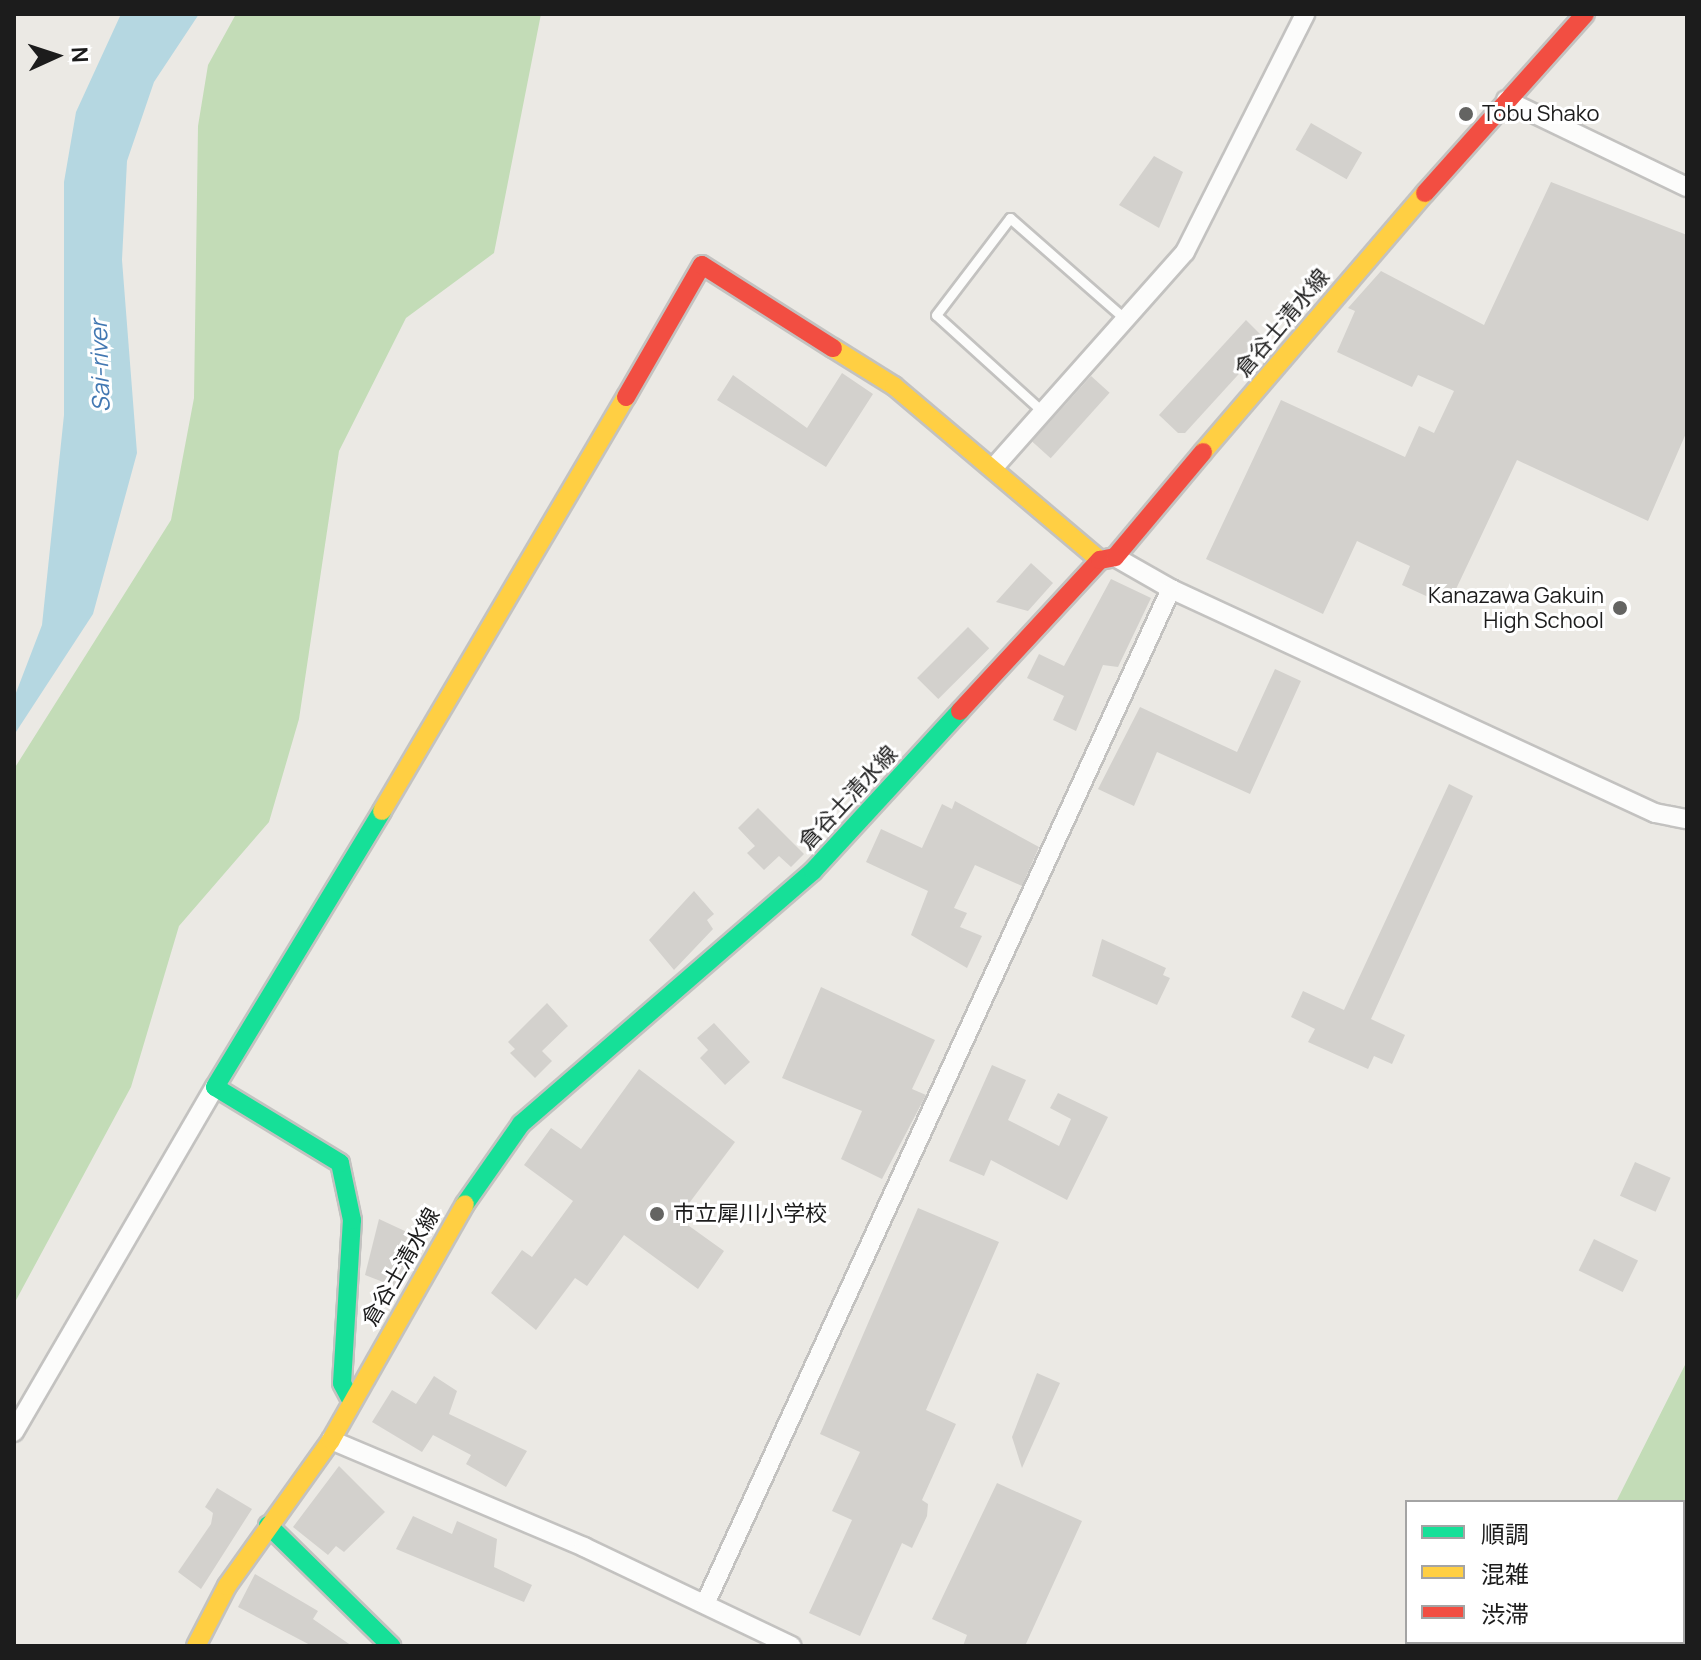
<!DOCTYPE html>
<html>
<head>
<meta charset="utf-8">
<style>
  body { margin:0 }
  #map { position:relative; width:1701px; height:1660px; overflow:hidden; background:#ebe9e4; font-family:Manrope,"Noto Sans JP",sans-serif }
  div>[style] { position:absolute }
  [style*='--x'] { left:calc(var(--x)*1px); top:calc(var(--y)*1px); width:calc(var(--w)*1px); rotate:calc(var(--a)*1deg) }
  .forest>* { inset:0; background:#c3dcb7 }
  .water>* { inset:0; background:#b5d7e1 }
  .building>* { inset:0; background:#d3d1cd; transform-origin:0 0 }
  .roads { filter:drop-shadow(2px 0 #c3c2c0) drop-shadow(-2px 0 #c3c2c0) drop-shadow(0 2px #c3c2c0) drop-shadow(0 -2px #c3c2c0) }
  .lane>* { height:9px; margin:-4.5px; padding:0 4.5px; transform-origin:4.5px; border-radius:4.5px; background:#fcfcfb }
  .street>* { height:18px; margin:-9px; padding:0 9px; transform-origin:9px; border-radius:9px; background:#fcfcfb }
  .fast>* { height:18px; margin:-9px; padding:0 9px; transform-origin:9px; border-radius:9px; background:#16e098 }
  .slow>* { height:18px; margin:-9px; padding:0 9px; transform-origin:9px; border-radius:9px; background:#ffcf43 }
  .jam>* { height:18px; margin:-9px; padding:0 9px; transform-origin:9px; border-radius:9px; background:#f24e42 }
  .dots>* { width:22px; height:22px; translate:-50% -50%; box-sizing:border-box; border:4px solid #fff; border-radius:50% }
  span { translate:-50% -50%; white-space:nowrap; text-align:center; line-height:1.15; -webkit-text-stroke:6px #fff; paint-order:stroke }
  .poi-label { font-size:22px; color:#1c1c1c }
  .left { translate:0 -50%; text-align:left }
  .right { translate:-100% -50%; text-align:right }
  .street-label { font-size:22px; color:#1c1c1c }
  .water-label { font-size:24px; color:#4278b2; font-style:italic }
  .frame { position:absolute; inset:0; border:16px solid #1c1c1c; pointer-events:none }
  .legend { position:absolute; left:1405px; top:1500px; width:280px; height:144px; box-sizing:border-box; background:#fff; border:2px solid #a4a4a4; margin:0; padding:10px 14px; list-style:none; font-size:24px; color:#1c1c1c }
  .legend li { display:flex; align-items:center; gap:16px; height:40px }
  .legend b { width:40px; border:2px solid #a4a4a4 }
  .north { position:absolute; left:16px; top:16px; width:80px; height:80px; -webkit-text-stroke:6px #fff; paint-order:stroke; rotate:87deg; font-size:22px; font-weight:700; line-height:32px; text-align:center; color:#1c1c1c }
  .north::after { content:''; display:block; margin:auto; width:28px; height:36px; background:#1c1c1c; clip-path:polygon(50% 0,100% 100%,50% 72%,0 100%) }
</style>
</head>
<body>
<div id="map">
  <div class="forest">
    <i style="clip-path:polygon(236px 14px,541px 14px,494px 253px,406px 318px,339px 451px,299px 719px,269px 822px,179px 926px,131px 1087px,14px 1304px,14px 769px,171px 520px,194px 398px,198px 126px,208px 65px)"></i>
    <i style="clip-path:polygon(1687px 1361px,1687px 1646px,1543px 1646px,1683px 1642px,1683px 1502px,1616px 1502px)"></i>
  </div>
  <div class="water">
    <i style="clip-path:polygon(121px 14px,199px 14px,154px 82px,127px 161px,122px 260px,137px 453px,93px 614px,14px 735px,14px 698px,42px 625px,64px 415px,64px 182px,76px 112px)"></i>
  </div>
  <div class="building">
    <i style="left:1311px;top:123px;width:59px;height:31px;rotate:30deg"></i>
    <i style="clip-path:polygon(1154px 156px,1183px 172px,1159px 228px,1119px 205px)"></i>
    <i style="clip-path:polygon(1551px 182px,1687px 235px,1687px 431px,1648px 521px,1517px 460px,1448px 606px,1402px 585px,1410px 566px,1357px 541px,1323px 614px,1206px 559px,1281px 400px,1405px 457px,1419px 426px,1434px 433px,1454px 391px,1418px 375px,1412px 387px,1337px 352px,1355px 311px,1348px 308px,1381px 271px,1484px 325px)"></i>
    <i style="clip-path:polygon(1246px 320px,1268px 342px,1185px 433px,1178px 433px,1159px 415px)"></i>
    <i style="clip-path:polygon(842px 373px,873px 394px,826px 467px,717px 400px,733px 375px,807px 428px)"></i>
    <i style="left:1091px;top:376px;width:25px;height:88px;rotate:42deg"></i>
    <i style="clip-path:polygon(1031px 563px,1053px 583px,1028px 611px,996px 602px)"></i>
    <i style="clip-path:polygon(1111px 579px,1151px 598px,1118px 667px,1103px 665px,1076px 731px,1053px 720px,1064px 696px,1027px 678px,1039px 654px,1064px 666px)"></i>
    <i style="left:968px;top:627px;width:30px;height:72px;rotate:45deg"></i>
    <i style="clip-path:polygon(1275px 669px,1301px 681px,1250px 794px,1157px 752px,1134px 806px,1098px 789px,1140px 707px,1237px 752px)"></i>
    <i style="clip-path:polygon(1449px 784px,1473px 796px,1371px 1019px,1405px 1035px,1392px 1064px,1374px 1056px,1368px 1069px,1308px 1042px,1315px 1029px,1291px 1017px,1303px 991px,1344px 1010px)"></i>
    <i style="clip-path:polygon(955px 801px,1039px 847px,1022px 886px,975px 865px,954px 908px,967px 913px,960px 927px,982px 936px,967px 968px,911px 935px,928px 891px,866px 862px,881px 829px,922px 848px,942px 804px,952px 809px)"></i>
    <i style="clip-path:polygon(758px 808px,804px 854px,791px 867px,779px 856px,764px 870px,747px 853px,755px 846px,738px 828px)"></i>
    <i style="clip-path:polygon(694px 891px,714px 914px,707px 920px,713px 929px,674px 970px,649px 940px)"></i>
    <i style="clip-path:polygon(1102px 939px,1166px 968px,1163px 975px,1170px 978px,1157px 1005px,1092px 976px)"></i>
    <i style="clip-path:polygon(821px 987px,935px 1040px,912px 1089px,926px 1095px,882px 1179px,841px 1159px,862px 1111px,782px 1078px)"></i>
    <i style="clip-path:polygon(547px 1003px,568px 1026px,542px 1051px,552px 1061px,535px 1078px,510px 1053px,515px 1049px,508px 1042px)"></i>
    <i style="clip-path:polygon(714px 1023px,750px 1062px,725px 1085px,700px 1058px,708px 1050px,697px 1038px)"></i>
    <i style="clip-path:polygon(992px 1065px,1026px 1080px,1008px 1120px,1059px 1146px,1071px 1119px,1050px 1108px,1058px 1093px,1108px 1117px,1067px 1200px,991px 1160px,984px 1176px,949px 1161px)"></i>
    <i style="clip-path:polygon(639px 1069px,735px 1142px,678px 1218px,724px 1251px,698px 1289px,624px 1235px,587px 1286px,575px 1278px,536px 1330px,491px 1293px,522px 1250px,532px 1257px,573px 1201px,524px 1165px,551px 1128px,581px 1149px)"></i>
    <i style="left:1635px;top:1162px;width:39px;height:37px;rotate:24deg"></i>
    <i style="clip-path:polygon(918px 1208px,999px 1242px,926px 1410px,956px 1424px,922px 1500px,928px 1504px,927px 1516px,912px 1548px,902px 1543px,860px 1636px,809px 1613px,852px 1520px,832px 1511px,860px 1452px,820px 1434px)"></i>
    <i style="clip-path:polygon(379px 1219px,422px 1239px,396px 1287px,365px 1275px)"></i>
    <i style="left:1594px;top:1239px;width:49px;height:35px;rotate:26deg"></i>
    <i style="clip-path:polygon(1037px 1373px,1060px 1383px,1022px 1468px,1012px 1437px)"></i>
    <i style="clip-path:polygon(434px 1376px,457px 1391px,449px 1414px,527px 1451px,506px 1487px,466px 1464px,471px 1455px,433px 1435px,422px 1452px,372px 1422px,392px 1390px,416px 1404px)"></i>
    <i style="clip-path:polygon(339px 1466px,385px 1512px,344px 1552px,336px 1546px,328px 1555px,293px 1527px)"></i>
    <i style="clip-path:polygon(997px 1483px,1082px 1521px,1025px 1646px,963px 1646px,967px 1635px,932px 1619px)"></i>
    <i style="clip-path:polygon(217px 1488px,252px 1509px,201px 1589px,178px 1572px,211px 1524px,213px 1513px,205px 1507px)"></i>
    <i style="clip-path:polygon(413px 1516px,452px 1534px,457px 1521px,497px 1539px,494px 1567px,532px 1585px,524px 1602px,396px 1549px)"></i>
    <i style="clip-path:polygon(255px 1574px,318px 1611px,313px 1619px,352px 1646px,312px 1646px,238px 1607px)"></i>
  </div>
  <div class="roads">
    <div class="lane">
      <i style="--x:1043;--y:412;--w:144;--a:-137.8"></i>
      <i style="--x:936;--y:315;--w:122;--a:-52.7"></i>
      <i style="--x:1010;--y:218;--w:153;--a:41.3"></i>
    </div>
    <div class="street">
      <i style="--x:1506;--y:100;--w:201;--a:25.7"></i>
      <i style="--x:995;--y:466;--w:286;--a:-48.4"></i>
      <i style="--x:1185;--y:252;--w:267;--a:-63.2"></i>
      <i style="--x:1115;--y:557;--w:64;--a:29.7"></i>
      <i style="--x:1171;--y:589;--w:533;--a:24.84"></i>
      <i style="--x:1655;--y:813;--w:33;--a:11"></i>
      <i style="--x:14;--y:1432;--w:399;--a:-59.8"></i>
      <i style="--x:331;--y:1440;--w:275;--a:22.9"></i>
      <i style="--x:584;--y:1547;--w:230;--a:25.5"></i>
      <i style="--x:705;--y:1604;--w:1117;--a:-65.34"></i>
    </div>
    <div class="fast">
      <i style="--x:465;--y:1204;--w:98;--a:-55"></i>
      <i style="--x:521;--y:1124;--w:386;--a:-40.9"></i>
      <i style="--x:813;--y:871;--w:217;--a:-47.4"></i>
      <i style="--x:352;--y:1402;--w:21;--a:-118"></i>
      <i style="--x:342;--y:1383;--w:163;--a:-86.5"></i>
      <i style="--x:352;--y:1220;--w:58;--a:-101.9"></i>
      <i style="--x:340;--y:1163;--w:146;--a:-148.7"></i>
      <i style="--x:215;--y:1087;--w:323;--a:-58.8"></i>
      <i style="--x:268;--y:1525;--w:173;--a:44.5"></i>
    </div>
    <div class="slow">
      <i style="--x:833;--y:348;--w:72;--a:31.9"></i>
      <i style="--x:894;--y:386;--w:270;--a:40.2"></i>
      <i style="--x:1203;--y:452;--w:341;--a:-49.4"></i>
      <i style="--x:382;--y:811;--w:481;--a:-59.5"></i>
      <i style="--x:196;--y:1646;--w:68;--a:-62.7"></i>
      <i style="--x:227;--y:1586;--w:179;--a:-54.5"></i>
      <i style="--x:331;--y:1440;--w:271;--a:-60.4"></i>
    </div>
    <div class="jam">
      <i style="--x:1425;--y:193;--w:240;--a:-48.2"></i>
      <i style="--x:626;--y:397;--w:152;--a:-60.1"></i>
      <i style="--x:702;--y:265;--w:155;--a:32.4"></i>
      <i style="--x:960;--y:711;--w:206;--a:-47.2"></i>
      <i style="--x:1100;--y:560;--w:15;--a:-11"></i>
      <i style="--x:1115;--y:557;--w:137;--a:-50"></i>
    </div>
  </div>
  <div class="dots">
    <i style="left:1466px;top:114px;background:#646462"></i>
    <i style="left:1620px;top:608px;background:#646462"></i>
    <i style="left:657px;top:1214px;background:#646462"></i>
  </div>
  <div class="poi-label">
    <span class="left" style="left:1482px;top:114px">Tobu Shako</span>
    <span class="right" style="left:1604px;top:608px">Kanazawa Gakuin<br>High School</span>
    <span class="left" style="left:673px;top:1214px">市立犀川小学校</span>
  </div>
  <div class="street-label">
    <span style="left:1282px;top:323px;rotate:-50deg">倉谷土清水線</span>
    <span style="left:848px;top:798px;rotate:-47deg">倉谷土清水線</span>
    <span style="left:401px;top:1267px;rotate:-60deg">倉谷土清水線</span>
  </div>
  <div class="water-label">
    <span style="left:99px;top:366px;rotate:-92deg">Sai-river</span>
  </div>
  <div class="frame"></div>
  <ul class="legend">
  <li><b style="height:10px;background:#16e098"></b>順調</li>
  <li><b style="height:10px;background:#ffcf43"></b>混雑</li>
  <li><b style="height:10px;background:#f24e42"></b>渋滞</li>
  </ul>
  <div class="north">N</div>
</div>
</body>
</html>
